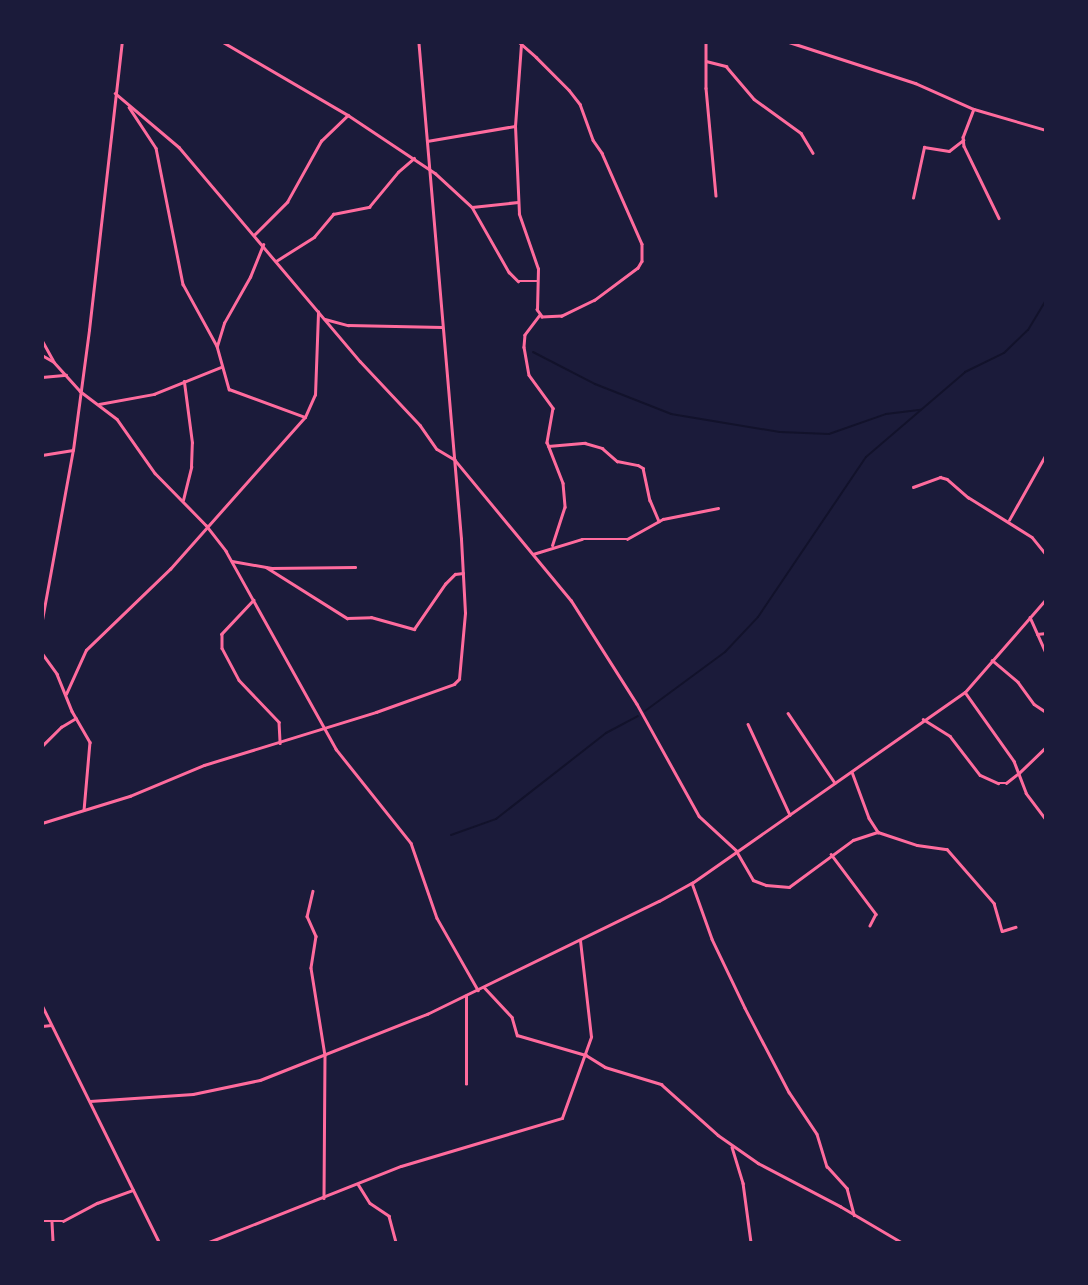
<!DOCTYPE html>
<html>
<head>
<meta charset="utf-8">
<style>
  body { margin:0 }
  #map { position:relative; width:1088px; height:1285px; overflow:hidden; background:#1b1b3a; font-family:"Source Sans 3",sans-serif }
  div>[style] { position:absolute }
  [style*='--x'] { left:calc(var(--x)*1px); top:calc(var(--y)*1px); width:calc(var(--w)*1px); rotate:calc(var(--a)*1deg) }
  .stream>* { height:2px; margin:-1px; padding:0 1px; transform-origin:1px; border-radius:1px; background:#12122b }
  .minor>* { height:2.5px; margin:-1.25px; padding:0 1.25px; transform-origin:1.25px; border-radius:1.25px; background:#ff6b9d }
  span { translate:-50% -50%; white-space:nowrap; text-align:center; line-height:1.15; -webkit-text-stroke:4px #1b1b3a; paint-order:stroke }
  .frame { position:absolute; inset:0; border:44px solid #1b1b3a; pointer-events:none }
</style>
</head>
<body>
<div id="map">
  <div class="stream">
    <i style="--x:533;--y:352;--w:70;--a:27.3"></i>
    <i style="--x:595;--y:384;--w:82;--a:21.5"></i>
    <i style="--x:671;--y:414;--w:110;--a:9.4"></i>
    <i style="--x:780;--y:432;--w:49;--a:2.3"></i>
    <i style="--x:829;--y:434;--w:60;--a:-19.3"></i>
    <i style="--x:886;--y:414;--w:35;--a:-7"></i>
    <i style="--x:645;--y:711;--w:99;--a:-36.4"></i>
    <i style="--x:725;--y:652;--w:48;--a:-46.7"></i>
    <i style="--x:758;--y:617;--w:193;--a:-56"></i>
    <i style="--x:866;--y:457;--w:130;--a:-40.6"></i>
    <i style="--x:965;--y:372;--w:43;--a:-26"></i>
    <i style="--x:1004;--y:353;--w:33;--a:-44"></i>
    <i style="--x:1028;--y:330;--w:35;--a:-59"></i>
    <i style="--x:451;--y:835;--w:48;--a:-19.6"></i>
    <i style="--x:496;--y:819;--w:140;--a:-38"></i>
    <i style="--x:606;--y:733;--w:36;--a:-28"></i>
  </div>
  <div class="minor">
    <i style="--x:223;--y:42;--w:145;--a:30.3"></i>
    <i style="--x:348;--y:115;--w:105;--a:33.7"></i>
    <i style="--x:435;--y:173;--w:50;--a:42.6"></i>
    <i style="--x:472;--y:207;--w:75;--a:60.4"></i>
    <i style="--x:509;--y:272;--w:13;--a:45"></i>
    <i style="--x:518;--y:281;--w:20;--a:0"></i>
    <i style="--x:519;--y:42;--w:23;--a:41"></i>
    <i style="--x:536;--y:57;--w:47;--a:45"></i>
    <i style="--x:569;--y:90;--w:18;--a:52"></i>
    <i style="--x:580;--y:104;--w:38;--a:70"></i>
    <i style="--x:593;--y:140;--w:16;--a:55"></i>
    <i style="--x:602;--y:153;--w:99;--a:66.3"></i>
    <i style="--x:642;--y:244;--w:17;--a:90"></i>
    <i style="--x:642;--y:261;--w:8;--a:120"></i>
    <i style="--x:638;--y:268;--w:54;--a:143.3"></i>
    <i style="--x:595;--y:300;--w:37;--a:154"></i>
    <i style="--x:562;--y:316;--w:20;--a:177"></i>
    <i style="--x:542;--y:317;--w:9;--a:-126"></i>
    <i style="--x:537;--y:310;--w:41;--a:-88.6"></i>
    <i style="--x:538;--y:269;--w:58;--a:-109.1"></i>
    <i style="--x:519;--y:214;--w:88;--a:-92.6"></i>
    <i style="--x:515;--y:126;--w:81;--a:-85.8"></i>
    <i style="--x:706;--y:42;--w:46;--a:90"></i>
    <i style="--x:706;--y:88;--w:108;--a:84.7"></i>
    <i style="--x:789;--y:42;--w:133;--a:18"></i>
    <i style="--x:915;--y:83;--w:64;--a:23.8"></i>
    <i style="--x:974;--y:109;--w:75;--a:16.3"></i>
    <i style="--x:706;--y:61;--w:21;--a:14"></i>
    <i style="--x:726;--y:66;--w:43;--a:49.7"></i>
    <i style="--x:754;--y:99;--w:58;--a:35.9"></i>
    <i style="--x:801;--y:133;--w:23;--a:59"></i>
    <i style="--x:115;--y:93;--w:84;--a:40.2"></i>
    <i style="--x:179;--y:147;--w:280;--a:49.8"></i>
    <i style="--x:360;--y:361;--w:88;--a:46.8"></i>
    <i style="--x:420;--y:425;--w:29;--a:55"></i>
    <i style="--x:437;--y:449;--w:21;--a:31"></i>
    <i style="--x:455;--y:460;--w:182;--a:50.4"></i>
    <i style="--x:571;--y:600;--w:123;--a:57.6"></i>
    <i style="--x:637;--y:704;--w:128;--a:61"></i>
    <i style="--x:699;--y:816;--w:50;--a:42.6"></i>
    <i style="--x:736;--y:850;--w:34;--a:60"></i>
    <i style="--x:753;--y:880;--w:14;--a:21"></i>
    <i style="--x:766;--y:885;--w:23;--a:5"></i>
    <i style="--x:789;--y:887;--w:79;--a:-36.3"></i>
    <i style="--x:853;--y:840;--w:26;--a:-18"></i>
    <i style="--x:878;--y:832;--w:41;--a:18.4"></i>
    <i style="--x:917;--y:845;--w:30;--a:8"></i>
    <i style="--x:947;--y:849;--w:72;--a:49"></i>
    <i style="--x:994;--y:903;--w:29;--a:74"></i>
    <i style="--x:1002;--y:931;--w:14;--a:-17"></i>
    <i style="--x:129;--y:107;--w:49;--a:56.6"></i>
    <i style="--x:156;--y:148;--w:139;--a:78.8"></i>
    <i style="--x:183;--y:284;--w:71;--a:61.3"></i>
    <i style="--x:217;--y:346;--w:45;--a:74.4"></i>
    <i style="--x:229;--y:389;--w:81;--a:20.2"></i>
    <i style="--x:974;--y:109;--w:30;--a:111"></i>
    <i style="--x:963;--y:137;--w:9;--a:84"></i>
    <i style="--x:964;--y:146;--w:80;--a:64.1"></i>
    <i style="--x:427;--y:141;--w:89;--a:-9.7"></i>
    <i style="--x:913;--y:198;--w:52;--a:-77.8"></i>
    <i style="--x:924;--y:147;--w:25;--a:9"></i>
    <i style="--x:949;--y:151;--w:18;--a:-38"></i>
    <i style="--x:472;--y:207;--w:46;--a:-6.2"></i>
    <i style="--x:254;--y:235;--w:47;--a:-45"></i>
    <i style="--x:287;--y:202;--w:70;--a:-60.9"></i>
    <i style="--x:321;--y:141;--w:37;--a:-44"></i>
    <i style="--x:276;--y:261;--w:45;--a:-32.3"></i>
    <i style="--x:314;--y:237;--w:30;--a:-50"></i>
    <i style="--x:333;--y:214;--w:37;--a:-11"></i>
    <i style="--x:369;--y:207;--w:45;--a:-50.4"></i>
    <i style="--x:398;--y:172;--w:21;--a:-41"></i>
    <i style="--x:540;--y:315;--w:25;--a:127"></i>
    <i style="--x:525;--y:335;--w:12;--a:95"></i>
    <i style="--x:524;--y:347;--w:28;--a:80"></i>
    <i style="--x:529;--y:375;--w:41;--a:54"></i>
    <i style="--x:553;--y:408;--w:35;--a:100"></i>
    <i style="--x:547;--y:442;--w:44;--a:68.7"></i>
    <i style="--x:563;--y:483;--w:24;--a:85"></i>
    <i style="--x:565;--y:507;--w:40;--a:108"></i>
    <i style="--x:325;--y:319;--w:24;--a:15"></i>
    <i style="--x:348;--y:325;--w:94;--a:1.2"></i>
    <i style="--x:42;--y:340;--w:23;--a:61"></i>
    <i style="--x:217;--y:346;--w:24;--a:-73"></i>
    <i style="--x:224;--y:323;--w:53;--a:-60.5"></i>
    <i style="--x:250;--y:277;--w:35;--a:-68"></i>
    <i style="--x:42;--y:355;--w:14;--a:30"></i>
    <i style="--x:54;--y:362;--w:39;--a:48"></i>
    <i style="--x:80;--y:391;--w:46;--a:37.1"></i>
    <i style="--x:117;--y:419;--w:66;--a:54.9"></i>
    <i style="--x:155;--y:473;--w:73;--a:45.6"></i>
    <i style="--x:206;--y:525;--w:33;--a:52"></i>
    <i style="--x:226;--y:551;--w:227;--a:60.9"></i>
    <i style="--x:336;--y:749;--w:120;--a:51.4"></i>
    <i style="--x:411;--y:843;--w:79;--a:70.9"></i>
    <i style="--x:437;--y:918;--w:83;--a:60.3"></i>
    <i style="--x:42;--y:377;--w:24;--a:-5"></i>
    <i style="--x:99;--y:404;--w:56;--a:-10.3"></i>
    <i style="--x:154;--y:394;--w:72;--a:-21.9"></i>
    <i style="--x:548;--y:446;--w:37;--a:-5"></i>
    <i style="--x:585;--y:443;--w:18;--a:16"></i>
    <i style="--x:602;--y:448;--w:20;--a:41"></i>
    <i style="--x:617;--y:461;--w:21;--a:11"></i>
    <i style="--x:638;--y:465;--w:6;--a:31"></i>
    <i style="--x:643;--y:468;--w:33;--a:78"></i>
    <i style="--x:650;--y:500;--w:23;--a:67"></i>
    <i style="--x:42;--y:455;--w:31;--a:-9"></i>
    <i style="--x:913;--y:487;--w:29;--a:-20"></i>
    <i style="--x:940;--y:477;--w:7;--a:16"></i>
    <i style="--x:947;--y:479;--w:28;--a:41"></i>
    <i style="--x:968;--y:497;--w:75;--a:32"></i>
    <i style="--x:1032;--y:537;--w:22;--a:51"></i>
    <i style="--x:183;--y:500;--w:34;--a:-76"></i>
    <i style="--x:191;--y:467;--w:24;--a:-88"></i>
    <i style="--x:192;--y:443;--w:62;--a:-97.5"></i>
    <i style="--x:1009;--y:520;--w:76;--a:-60.7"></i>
    <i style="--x:533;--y:554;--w:51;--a:-17"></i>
    <i style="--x:582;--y:539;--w:45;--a:0"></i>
    <i style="--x:627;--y:539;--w:41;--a:-29.1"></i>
    <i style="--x:663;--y:519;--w:56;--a:-11.3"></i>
    <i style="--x:232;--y:561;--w:40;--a:10"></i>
    <i style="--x:271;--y:568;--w:84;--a:-0.7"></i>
    <i style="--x:266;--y:567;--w:96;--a:32.2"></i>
    <i style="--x:347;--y:618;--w:24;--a:-2"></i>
    <i style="--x:371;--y:617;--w:45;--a:15.6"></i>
    <i style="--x:414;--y:629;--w:55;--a:-55.4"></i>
    <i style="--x:445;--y:584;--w:14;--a:-45"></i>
    <i style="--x:455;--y:574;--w:8;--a:-7"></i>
    <i style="--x:254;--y:600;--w:47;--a:133.3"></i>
    <i style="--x:222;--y:634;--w:14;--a:90"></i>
    <i style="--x:222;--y:648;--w:36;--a:62"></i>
    <i style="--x:239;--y:680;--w:58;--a:46.4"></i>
    <i style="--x:279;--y:722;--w:21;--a:87"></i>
    <i style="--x:1030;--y:617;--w:39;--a:66"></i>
    <i style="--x:42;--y:620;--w:173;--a:-79.7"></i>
    <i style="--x:73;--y:450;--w:121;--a:-82.4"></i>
    <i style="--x:89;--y:330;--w:290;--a:-83.5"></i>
    <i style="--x:1037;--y:634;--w:9;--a:-6"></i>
    <i style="--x:42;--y:653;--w:26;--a:54"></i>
    <i style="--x:57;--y:674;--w:40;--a:68"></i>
    <i style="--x:72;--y:711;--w:36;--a:60"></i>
    <i style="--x:90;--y:742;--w:68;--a:95"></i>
    <i style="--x:992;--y:660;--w:34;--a:40"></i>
    <i style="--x:1018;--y:682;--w:27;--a:54"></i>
    <i style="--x:1034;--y:704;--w:14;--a:34"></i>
    <i style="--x:965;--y:692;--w:85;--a:54.6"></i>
    <i style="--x:1014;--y:761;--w:34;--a:69"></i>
    <i style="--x:1026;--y:793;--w:34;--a:53"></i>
    <i style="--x:66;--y:694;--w:48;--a:-65.6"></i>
    <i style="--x:86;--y:650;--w:117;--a:-44"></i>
    <i style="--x:170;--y:569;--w:203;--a:-48.4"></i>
    <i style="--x:305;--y:417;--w:24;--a:-66"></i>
    <i style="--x:315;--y:395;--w:83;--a:-87.9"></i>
    <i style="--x:788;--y:713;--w:84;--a:56.1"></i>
    <i style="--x:923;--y:719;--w:32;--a:32"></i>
    <i style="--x:950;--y:736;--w:49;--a:52.4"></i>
    <i style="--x:980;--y:775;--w:20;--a:24"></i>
    <i style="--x:998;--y:783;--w:8;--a:0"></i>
    <i style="--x:1006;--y:783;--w:16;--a:-38"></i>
    <i style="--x:1019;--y:773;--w:37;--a:-44"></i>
    <i style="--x:748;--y:724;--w:100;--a:65.2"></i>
    <i style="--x:42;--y:746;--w:27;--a:-45"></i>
    <i style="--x:61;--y:727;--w:17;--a:-31"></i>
    <i style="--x:852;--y:772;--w:49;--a:69.7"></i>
    <i style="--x:869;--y:818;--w:17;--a:57"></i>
    <i style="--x:42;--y:823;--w:92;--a:-17.1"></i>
    <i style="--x:130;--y:796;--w:80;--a:-22.7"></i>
    <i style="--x:204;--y:765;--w:180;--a:-17.1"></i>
    <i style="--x:376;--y:712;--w:83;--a:-19.7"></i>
    <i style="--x:454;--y:684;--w:7;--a:-45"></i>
    <i style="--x:459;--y:679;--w:66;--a:-84.8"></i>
    <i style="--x:465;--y:613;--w:74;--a:-93.1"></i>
    <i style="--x:461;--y:539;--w:499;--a:-94.9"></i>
    <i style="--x:831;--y:854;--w:75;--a:53.1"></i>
    <i style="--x:876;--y:914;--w:13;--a:117"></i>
    <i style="--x:692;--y:883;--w:59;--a:70.3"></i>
    <i style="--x:712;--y:939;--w:76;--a:64.4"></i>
    <i style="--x:745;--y:1008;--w:95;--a:62.4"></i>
    <i style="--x:789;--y:1092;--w:50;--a:56.3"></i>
    <i style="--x:817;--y:1134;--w:34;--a:73"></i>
    <i style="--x:827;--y:1166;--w:30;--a:48"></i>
    <i style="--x:847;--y:1188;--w:28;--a:75"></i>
    <i style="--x:313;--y:891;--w:26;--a:103"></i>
    <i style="--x:307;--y:916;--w:22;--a:66"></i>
    <i style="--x:316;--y:936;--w:32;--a:99"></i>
    <i style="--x:311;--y:968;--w:88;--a:80.9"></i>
    <i style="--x:325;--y:1055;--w:143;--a:90.4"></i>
    <i style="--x:484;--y:987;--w:41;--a:47"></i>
    <i style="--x:512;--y:1017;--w:19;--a:74"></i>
    <i style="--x:517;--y:1035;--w:72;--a:16.2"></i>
    <i style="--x:586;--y:1055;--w:22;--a:32"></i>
    <i style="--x:605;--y:1067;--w:59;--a:16.9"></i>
    <i style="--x:661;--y:1084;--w:76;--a:41.8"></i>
    <i style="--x:718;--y:1135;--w:49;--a:35"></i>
    <i style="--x:758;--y:1163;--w:93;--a:27.7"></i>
    <i style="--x:840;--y:1206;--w:71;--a:30.5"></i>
    <i style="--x:42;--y:1005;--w:264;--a:63.7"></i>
    <i style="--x:42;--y:1026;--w:9;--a:-6"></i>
    <i style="--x:466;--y:1084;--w:88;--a:-90"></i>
    <i style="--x:90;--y:1101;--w:103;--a:-3.9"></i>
    <i style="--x:193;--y:1094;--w:68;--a:-11.8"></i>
    <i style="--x:260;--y:1080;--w:180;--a:-21.6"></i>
    <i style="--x:427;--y:1014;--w:258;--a:-26"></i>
    <i style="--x:659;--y:901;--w:38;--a:-29"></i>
    <i style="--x:692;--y:883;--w:333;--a:-35"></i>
    <i style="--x:965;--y:692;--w:123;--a:-48.9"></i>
    <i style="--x:732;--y:1147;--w:38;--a:73"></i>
    <i style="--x:743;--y:1183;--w:60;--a:82.3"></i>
    <i style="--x:358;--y:1184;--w:22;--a:58"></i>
    <i style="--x:370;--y:1203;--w:23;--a:34"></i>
    <i style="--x:389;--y:1216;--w:27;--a:75"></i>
    <i style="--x:42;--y:1221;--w:21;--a:0"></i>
    <i style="--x:63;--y:1221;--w:38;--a:-28"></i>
    <i style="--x:97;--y:1203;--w:38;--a:-20"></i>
    <i style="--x:52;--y:1222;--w:20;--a:87"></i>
    <i style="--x:209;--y:1242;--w:206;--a:-21.6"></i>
    <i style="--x:401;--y:1166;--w:168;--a:-16.6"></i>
    <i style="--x:562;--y:1118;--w:86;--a:-70.3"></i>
    <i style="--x:591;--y:1037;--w:97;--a:-96.5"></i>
  </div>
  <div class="frame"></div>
</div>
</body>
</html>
